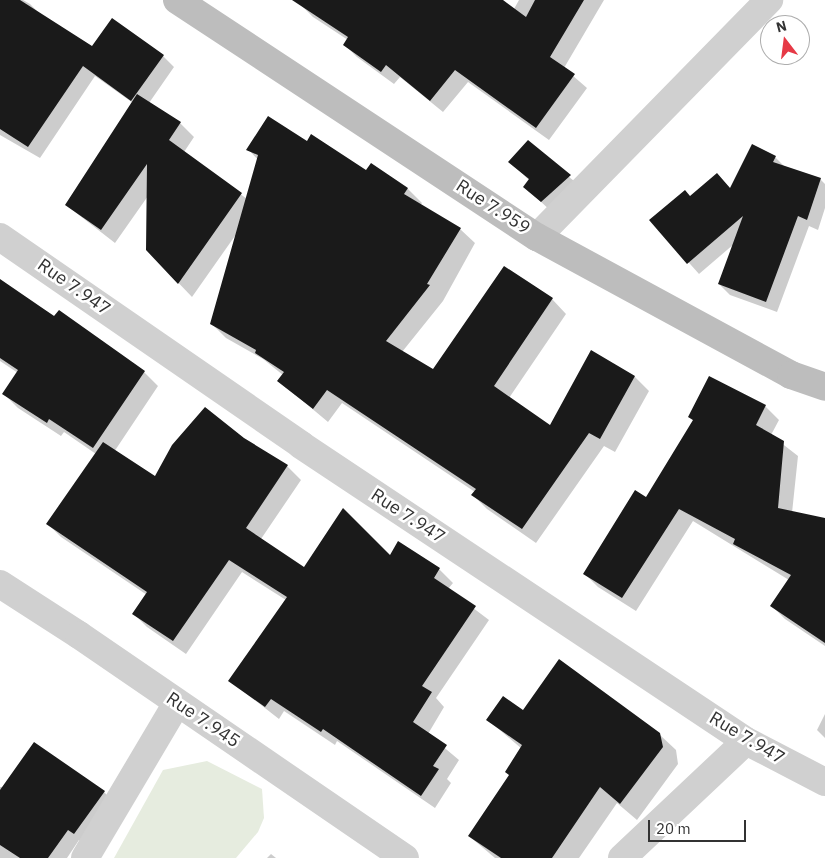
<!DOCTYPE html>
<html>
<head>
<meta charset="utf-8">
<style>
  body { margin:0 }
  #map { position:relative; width:825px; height:858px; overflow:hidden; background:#fff; font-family:"IBM Plex Sans",sans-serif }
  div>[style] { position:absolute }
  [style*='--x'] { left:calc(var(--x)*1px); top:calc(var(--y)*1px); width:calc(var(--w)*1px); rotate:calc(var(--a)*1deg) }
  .green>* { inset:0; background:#e6ecdf }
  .shadow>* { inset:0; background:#0003 }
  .building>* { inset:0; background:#1a1a1a }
  .street>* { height:28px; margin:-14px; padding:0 14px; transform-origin:14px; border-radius:14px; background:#d0d0d0 }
  .secondary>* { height:28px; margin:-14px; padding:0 14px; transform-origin:14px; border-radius:14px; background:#bdbdbd }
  span { translate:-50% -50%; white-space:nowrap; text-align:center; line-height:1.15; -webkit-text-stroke:5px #fff; paint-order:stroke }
  .street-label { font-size:18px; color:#333 }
  .north { position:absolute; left:760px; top:15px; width:50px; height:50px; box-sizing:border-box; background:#fff; border:1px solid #adadad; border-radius:50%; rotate:345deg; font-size:14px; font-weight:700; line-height:20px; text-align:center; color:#333 }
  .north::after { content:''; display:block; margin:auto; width:18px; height:22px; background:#e63946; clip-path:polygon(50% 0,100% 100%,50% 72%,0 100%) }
  .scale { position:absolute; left:648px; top:820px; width:98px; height:22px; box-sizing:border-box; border:2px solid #333; border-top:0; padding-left:6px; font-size:15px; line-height:18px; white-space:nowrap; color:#333; -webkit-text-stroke:4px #fff; paint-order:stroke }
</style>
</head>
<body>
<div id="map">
  <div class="green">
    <i style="clip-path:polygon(207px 761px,262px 789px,264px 818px,258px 832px,236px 858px,114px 858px,163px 770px)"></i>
  </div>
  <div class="shadow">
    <i style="clip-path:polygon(0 0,23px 0,30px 4px,41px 15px,93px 47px,163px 56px,174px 67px,149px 103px,180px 123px,194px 137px,184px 152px,247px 199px,258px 160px,248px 149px,307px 143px,367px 172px,371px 165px,408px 189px,422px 203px,420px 206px,460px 229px,475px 243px,443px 301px,402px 352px,433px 371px,504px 267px,552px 299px,566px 314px,509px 398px,551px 427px,592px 352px,635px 377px,649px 391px,615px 452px,604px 446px,536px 543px,487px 509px,473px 495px,475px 492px,342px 403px,328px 422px,279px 381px,283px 375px,263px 359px,226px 338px,212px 324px,237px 233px,192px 297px,147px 250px,148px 196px,115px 243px,66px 205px,133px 103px,95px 76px,40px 158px,0 135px)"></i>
    <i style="clip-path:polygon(303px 0,501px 0,514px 9px,519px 0,604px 0,564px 68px,587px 88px,549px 140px,468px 82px,443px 112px,400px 77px,394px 84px,357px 57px,344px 44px,348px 40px,313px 17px,300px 4px)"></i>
    <i style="clip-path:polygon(528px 142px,581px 187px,553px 213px,525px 187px,530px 181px,510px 162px)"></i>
    <i style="clip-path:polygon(775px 157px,785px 167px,820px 179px,825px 184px,825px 208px,818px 230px,809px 226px,777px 312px,730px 295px,719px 284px,734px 244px,699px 274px,651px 220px,690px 197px,717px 175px,731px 189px)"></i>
    <i style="clip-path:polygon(0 282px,144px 372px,158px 386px,114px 452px,156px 478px,244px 439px,287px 466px,301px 480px,261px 539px,304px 568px,390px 557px,399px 543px,439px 569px,453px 583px,448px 589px,489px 620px,436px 698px,444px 707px,428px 734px,459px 760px,447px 779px,451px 783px,435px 808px,337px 741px,335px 745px,284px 711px,279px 719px,230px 681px,286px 600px,242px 572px,186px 654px,147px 627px,134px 614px,147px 595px,61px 537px,48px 524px,96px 454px,64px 432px,61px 436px,18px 408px,4px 394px,18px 373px,0 361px)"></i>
    <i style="clip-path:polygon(765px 406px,779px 420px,771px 435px,798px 456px,792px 513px,825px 519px,825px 646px,785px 619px,771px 605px,789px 580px,693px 521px,636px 611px,598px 587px,584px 573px,647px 499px,694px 421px,689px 417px)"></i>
    <i style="clip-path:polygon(524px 712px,659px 734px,676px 750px,678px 764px,637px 820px,617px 803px,579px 858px,495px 858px,469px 836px,510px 776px,522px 749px,488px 720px)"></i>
    <i style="clip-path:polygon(825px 714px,825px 738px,817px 730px)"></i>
    <i style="clip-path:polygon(0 787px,104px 792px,115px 803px,86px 844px,79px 840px,67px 858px,0 858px)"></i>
    <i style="clip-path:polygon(271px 854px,276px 858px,267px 858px)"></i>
  </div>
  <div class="building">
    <i style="clip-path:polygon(0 0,20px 0,92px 46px,112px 18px,164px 55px,131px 101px,83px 66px,28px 147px,0 129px)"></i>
    <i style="clip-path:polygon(292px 0,503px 0,526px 17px,535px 0,584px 0,550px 57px,575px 74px,536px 128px,455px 70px,430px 101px,386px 65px,381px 72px,343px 45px,348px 37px)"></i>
    <i style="clip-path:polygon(137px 94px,181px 122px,169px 140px,242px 193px,178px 284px,146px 250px,147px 164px,101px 230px,65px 205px)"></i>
    <i style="clip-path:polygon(268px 116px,307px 141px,311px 134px,366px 170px,371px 163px,408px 188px,404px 194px,461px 228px,427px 284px,430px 285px,386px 341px,433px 369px,504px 266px,553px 298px,494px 386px,550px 425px,591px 350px,635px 376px,600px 439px,589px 433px,522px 529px,471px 495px,476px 489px,327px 390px,313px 409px,277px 381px,284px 372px,255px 353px,256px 350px,210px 324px,258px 155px,246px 150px)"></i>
    <i style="clip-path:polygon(528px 140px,571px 175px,541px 202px,523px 187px,529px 179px,508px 162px)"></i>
    <i style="clip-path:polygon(752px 144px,776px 156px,773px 162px,821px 178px,807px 220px,798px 216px,766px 302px,718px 284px,743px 216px,687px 264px,649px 220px,685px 190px,690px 196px,717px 173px,730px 188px)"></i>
    <i style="clip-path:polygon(0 279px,54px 316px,59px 310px,145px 371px,93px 448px,49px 419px,47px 423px,2px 394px,18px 370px,0 358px)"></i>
    <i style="clip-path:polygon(709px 376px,766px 405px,756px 425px,784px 441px,778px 508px,825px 518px,825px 643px,770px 606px,791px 575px,733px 544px,735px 539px,679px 509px,622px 598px,583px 574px,635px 490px,646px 497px,693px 420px,688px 417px)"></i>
    <i style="clip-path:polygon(205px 407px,244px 438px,288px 465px,246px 528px,304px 567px,343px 508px,390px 555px,398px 541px,440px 568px,434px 578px,476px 606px,422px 686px,432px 692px,413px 722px,447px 745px,433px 766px,439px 769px,421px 796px,323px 729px,321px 732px,271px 699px,265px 707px,228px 681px,287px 597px,229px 560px,173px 641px,132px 614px,147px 592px,46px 524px,103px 442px,155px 476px,172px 445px)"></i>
    <i style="clip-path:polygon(559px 659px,660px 733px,663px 747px,620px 804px,600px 787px,552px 858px,501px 858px,468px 836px,509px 775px,505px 772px,522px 745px,486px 720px,503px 696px,523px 710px)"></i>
    <i style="clip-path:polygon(34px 742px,105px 791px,74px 834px,68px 830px,48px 858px,20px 858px,0 845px,0 790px)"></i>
  </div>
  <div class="street">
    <i style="--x:0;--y:237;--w:366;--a:34.6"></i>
    <i style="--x:301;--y:445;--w:534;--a:33.63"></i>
    <i style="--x:746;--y:741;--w:89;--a:27.4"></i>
    <i style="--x:537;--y:237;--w:332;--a:-45.6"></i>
    <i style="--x:0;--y:584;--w:94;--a:32.8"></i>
    <i style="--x:79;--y:635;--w:395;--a:34.4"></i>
    <i style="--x:85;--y:858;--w:180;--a:-59.3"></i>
    <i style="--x:622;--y:858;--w:170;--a:-43.3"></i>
  </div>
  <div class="secondary">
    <i style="--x:177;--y:0;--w:431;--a:33.4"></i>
    <i style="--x:537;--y:237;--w:289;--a:28.5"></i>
    <i style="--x:791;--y:375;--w:36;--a:19"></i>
  </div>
  <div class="street-label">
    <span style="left:493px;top:207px;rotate:33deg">Rue 7.959</span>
    <span style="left:74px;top:287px;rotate:35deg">Rue 7.947</span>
    <span style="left:408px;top:516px;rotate:33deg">Rue 7.947</span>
    <span style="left:203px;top:720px;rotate:34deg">Rue 7.945</span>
    <span style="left:747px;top:738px;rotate:31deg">Rue 7.947</span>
  </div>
  <div class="north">N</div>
  <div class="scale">20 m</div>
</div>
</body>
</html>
